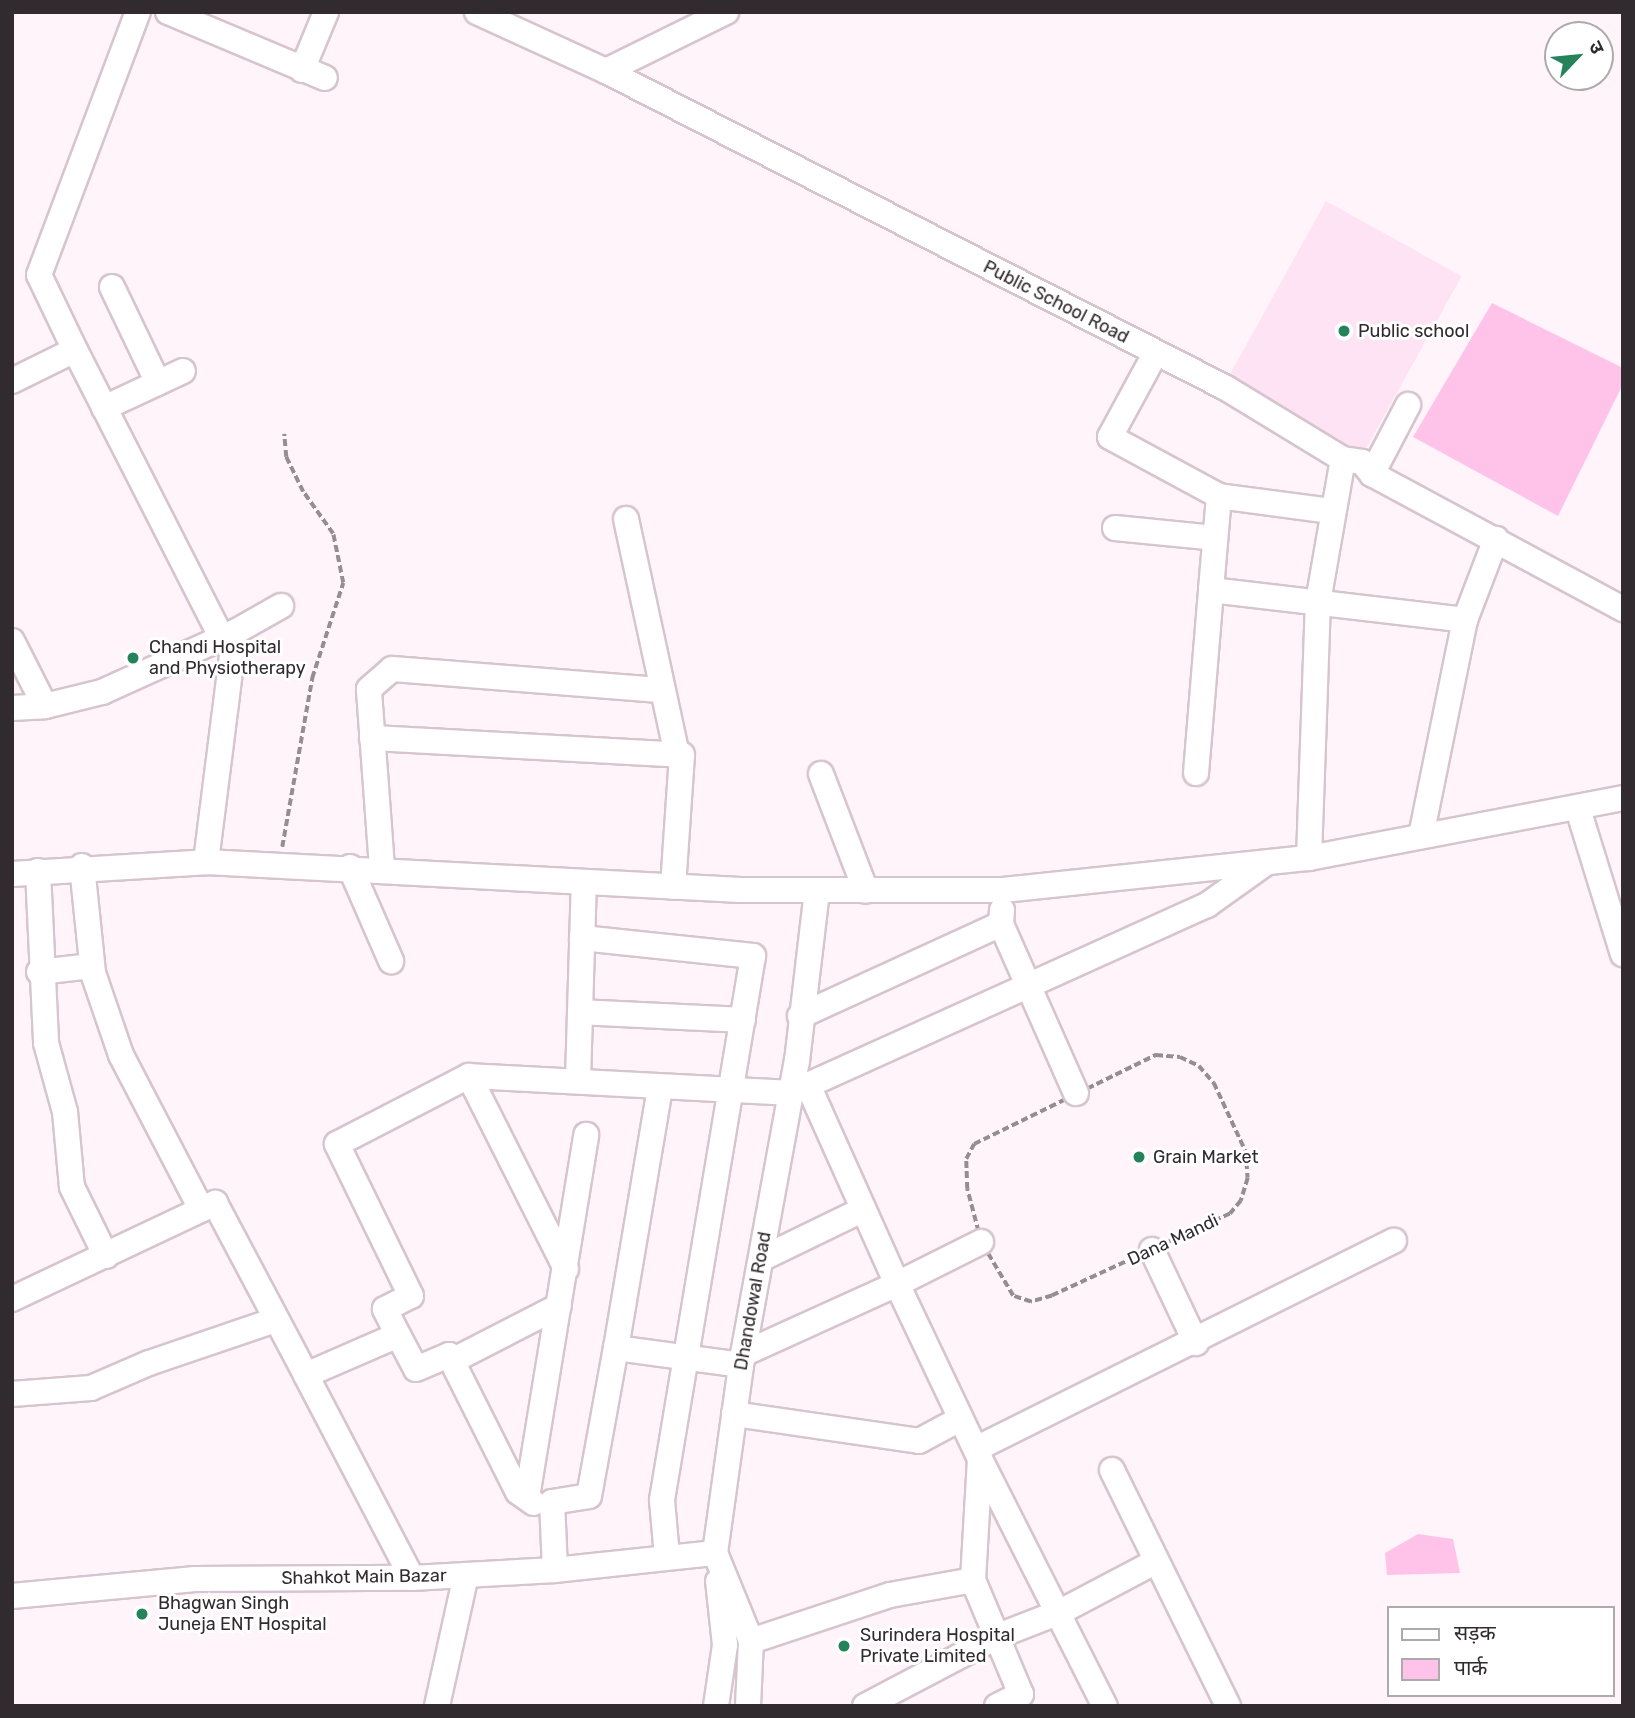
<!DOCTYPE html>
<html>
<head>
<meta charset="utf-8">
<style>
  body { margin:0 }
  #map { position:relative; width:1635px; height:1718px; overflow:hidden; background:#fff4fa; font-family:Rubik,"Noto Sans Devanagari",sans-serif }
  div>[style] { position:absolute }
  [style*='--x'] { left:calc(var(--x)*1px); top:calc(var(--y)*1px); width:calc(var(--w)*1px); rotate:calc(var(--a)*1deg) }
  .built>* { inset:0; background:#fde3f3; transform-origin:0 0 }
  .green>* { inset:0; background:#ffc3e9 }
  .path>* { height:3.5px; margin-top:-1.75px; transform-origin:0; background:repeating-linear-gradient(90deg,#968d92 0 7px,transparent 0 10.5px) }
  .roads { filter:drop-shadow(2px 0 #d6c4cf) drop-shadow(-2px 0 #d6c4cf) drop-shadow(0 2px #d6c4cf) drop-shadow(0 -2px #d6c4cf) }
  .minor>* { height:24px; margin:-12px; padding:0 12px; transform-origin:12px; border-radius:12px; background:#fff }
  .dots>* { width:19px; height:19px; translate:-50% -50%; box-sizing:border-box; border:4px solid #fff; border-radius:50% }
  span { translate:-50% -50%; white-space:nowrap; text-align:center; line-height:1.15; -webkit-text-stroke:6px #fff; paint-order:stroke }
  .street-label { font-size:18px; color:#312a2e }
  .poi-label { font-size:18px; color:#312a2e }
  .left { translate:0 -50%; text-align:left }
  .frame { position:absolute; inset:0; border:14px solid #312a2e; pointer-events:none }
  .legend { position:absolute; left:1387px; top:1606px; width:228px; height:91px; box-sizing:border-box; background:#fff; border:2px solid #adaaab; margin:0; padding:9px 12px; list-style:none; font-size:21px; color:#312a2e }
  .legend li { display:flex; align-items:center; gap:14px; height:35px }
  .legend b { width:35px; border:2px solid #adaaab }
  .north { position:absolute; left:1544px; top:21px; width:70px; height:70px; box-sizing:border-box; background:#fff; border:2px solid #adaaab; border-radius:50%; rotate:64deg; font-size:19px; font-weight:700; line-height:28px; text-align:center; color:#312a2e }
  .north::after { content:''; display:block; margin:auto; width:24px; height:32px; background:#24835a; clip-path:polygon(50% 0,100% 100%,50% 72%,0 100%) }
</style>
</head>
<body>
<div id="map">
  <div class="built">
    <i style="left:1326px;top:201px;width:155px;height:212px;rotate:29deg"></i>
  </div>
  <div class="green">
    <i style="clip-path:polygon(1492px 303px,1623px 368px,1623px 384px,1558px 516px,1413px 437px)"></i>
    <i style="clip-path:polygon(1418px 1534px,1453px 1539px,1460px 1573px,1387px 1575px,1385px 1553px)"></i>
  </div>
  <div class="path">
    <i style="--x:282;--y:847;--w:172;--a:-79.9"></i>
    <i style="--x:312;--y:678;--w:100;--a:-71.9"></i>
    <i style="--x:343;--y:583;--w:50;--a:-101.5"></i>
    <i style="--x:333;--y:534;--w:52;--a:-125.5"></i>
    <i style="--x:303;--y:492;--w:39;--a:-116"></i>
    <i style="--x:286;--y:457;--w:23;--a:-95"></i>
    <i style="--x:1156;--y:1055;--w:24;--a:5"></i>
    <i style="--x:1180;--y:1057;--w:21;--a:25"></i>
    <i style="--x:1199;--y:1066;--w:23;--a:49"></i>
    <i style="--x:1214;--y:1083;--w:76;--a:65.1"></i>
    <i style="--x:1246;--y:1152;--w:26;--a:86"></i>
    <i style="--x:1248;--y:1178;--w:24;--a:107"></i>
    <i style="--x:1241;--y:1201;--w:17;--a:130"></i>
    <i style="--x:1230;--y:1214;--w:196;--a:155.3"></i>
    <i style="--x:1052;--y:1296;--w:22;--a:164"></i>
    <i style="--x:1031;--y:1302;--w:19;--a:-162"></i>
    <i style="--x:1013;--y:1296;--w:63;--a:-120.7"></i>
    <i style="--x:981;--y:1242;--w:55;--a:-104.8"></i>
    <i style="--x:967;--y:1189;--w:30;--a:-92"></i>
    <i style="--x:966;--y:1159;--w:17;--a:-62"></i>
    <i style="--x:974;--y:1144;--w:203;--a:-26.1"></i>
  </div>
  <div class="roads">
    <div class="minor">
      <i style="--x:168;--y:12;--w:170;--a:22.8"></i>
      <i style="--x:477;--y:12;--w:142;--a:24.6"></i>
      <i style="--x:606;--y:71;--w:696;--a:27.08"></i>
      <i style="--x:1226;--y:388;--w:137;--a:31.3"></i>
      <i style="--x:1343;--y:459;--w:19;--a:9"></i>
      <i style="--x:1362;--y:462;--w:16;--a:50"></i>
      <i style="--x:1372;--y:474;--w:285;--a:28.3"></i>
      <i style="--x:302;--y:70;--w:63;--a:-67.5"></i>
      <i style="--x:606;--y:71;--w:134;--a:-26.2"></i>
      <i style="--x:112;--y:287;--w:106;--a:64.4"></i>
      <i style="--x:75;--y:350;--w:83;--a:-115.6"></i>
      <i style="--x:39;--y:275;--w:281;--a:-69.4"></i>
      <i style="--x:1155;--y:354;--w:94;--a:118.5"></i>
      <i style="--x:1110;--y:437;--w:124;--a:28.4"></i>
      <i style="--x:12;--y:381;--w:70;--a:-26.2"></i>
      <i style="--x:75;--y:350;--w:323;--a:63"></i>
      <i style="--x:104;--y:408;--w:87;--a:-25.1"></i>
      <i style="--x:1372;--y:474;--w:78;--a:-62.4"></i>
      <i style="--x:1331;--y:511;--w:113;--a:-172.4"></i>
      <i style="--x:1219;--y:496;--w:94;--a:94.9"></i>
      <i style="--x:1211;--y:590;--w:256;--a:6.7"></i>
      <i style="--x:626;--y:519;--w:241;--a:77.8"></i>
      <i style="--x:1115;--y:528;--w:100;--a:5.7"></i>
      <i style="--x:235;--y:632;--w:53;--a:-29.5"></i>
      <i style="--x:12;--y:641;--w:73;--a:63.1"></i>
      <i style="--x:12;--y:708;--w:33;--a:-3"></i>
      <i style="--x:45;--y:706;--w:59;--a:-13.8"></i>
      <i style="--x:102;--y:692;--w:146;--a:-24.3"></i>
      <i style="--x:235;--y:632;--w:232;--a:97.2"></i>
      <i style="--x:372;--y:738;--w:310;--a:3.1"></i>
      <i style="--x:682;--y:755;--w:132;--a:93.9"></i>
      <i style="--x:1196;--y:773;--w:184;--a:-85.3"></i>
      <i style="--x:821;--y:774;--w:125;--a:69"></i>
      <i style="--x:1578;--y:809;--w:152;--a:72.8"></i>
      <i style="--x:1421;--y:836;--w:220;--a:-78.5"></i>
      <i style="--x:1465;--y:620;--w:87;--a:-69.1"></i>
      <i style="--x:1309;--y:858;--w:256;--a:-88"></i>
      <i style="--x:1318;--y:602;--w:145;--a:-80.1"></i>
      <i style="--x:82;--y:866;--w:108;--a:84.1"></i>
      <i style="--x:93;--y:973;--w:87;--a:71.1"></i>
      <i style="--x:121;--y:1055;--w:174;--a:62.5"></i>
      <i style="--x:350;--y:867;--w:103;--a:66.4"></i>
      <i style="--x:382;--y:868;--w:179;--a:-94.2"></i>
      <i style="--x:369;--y:689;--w:30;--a:-41"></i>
      <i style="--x:392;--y:669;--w:269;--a:4.5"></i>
      <i style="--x:38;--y:871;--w:172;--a:87.3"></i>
      <i style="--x:46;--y:1043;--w:72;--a:74.6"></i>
      <i style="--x:65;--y:1112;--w:75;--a:84.7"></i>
      <i style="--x:72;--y:1187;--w:77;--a:63.8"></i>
      <i style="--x:12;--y:874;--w:194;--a:-3.5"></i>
      <i style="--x:206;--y:862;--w:535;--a:3"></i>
      <i style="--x:740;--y:890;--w:263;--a:0"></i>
      <i style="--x:1003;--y:890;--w:308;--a:-6"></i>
      <i style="--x:1309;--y:858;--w:320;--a:-10.8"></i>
      <i style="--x:1002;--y:910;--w:14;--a:94"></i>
      <i style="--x:1001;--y:924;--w:185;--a:66.1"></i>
      <i style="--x:582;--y:938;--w:172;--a:6"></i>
      <i style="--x:753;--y:956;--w:552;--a:99.5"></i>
      <i style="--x:662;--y:1500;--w:57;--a:85"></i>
      <i style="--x:39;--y:972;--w:53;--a:-6.5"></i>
      <i style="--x:580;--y:1012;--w:163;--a:2.8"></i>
      <i style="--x:800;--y:1016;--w:221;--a:-24.6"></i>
      <i style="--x:469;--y:1076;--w:216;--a:63.3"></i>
      <i style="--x:578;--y:1080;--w:198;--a:-88.3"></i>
      <i style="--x:981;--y:1242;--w:94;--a:153.4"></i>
      <i style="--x:897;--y:1284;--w:218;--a:-114.1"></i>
      <i style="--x:808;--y:1085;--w:438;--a:-24.3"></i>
      <i style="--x:1207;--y:905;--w:69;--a:-35.5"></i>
      <i style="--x:1152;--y:1250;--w:103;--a:64.7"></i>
      <i style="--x:761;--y:1259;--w:114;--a:-25.9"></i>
      <i style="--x:12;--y:1299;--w:225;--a:-25.3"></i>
      <i style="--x:215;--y:1203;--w:195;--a:62.1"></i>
      <i style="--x:398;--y:1335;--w:38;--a:62"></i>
      <i style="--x:416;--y:1369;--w:36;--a:-23"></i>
      <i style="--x:449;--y:1355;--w:153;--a:63.3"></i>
      <i style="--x:518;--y:1492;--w:19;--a:35"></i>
      <i style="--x:616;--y:1348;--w:265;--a:-80.4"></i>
      <i style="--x:743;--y:1354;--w:169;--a:-24.4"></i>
      <i style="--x:897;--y:1284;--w:194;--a:64.6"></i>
      <i style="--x:980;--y:1459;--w:277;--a:63.2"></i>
      <i style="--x:452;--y:1361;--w:120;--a:-27.2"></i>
      <i style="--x:12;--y:1394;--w:79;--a:-4.3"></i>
      <i style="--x:91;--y:1388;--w:63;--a:-23.3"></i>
      <i style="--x:149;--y:1363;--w:133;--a:-18.8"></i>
      <i style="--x:734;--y:1414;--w:187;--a:8.3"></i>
      <i style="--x:919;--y:1441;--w:47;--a:-28.2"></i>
      <i style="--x:976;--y:1449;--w:467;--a:-26.5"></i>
      <i style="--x:980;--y:1459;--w:121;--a:93.3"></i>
      <i style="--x:973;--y:1580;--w:124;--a:67.2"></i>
      <i style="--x:1021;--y:1694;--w:27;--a:153"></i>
      <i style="--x:1112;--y:1470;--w:263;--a:63.8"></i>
      <i style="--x:527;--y:1497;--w:367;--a:-80.7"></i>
      <i style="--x:555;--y:1570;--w:68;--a:-92.5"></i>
      <i style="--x:552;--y:1502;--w:37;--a:-9"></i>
      <i style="--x:589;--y:1496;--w:150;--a:-79.7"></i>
      <i style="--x:616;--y:1348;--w:126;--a:7.7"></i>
      <i style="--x:412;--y:1578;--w:229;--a:-117.6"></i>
      <i style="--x:306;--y:1375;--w:100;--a:-23.5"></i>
      <i style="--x:398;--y:1335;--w:29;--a:-117"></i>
      <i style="--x:385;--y:1309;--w:29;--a:-27"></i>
      <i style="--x:411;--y:1296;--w:169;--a:-116"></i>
      <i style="--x:337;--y:1144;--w:148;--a:-27.3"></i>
      <i style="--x:469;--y:1076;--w:321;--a:3"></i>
      <i style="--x:12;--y:1596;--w:184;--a:-5.3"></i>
      <i style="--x:195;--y:1579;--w:217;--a:-0.3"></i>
      <i style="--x:412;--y:1578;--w:143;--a:-3.2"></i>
      <i style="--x:555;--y:1570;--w:161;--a:-6.1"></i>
      <i style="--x:751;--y:1641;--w:146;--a:-18.3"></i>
      <i style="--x:890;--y:1595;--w:84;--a:-10.2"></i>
      <i style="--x:437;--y:1706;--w:134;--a:-77.5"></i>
      <i style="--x:716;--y:1706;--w:62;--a:-81.6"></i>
      <i style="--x:725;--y:1645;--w:64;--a:-96.2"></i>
      <i style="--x:748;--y:1706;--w:65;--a:-87.4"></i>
      <i style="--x:751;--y:1641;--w:95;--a:-112.2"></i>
      <i style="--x:715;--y:1553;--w:190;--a:-82.1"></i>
      <i style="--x:741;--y:1365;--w:309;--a:-79.6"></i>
      <i style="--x:797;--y:1061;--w:171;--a:-83.3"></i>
      <i style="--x:865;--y:1706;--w:150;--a:-27.8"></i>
      <i style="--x:998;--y:1636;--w:66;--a:-21.2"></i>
      <i style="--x:1060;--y:1612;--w:107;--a:-27.8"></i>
    </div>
  </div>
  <div class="dots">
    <i style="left:1344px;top:331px;background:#24835a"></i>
    <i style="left:133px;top:658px;background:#24835a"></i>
    <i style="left:1139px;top:1157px;background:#24835a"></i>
    <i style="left:142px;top:1614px;background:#24835a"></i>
    <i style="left:844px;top:1646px;background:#24835a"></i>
  </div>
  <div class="street-label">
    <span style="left:1056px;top:302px;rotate:27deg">Public School Road</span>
    <span style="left:1173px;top:1240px;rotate:-25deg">Dana Mandi</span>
    <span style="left:753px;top:1301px;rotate:-80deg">Dhandowal Road</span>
    <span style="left:364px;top:1577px;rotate:-1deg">Shahkot Main Bazar</span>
  </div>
  <div class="poi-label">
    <span class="left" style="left:1358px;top:331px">Public school</span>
    <span class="left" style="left:149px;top:658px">Chandi Hospital<br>and Physiotherapy</span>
    <span class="left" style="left:1153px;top:1157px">Grain Market</span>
    <span class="left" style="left:158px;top:1614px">Bhagwan Singh<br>Juneja ENT Hospital</span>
    <span class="left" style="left:860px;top:1646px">Surindera Hospital<br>Private Limited</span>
  </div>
  <div class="frame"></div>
  <ul class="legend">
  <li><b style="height:9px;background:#fff"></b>सड़क</li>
  <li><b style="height:19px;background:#ffc3e9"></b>पार्क</li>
  </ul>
  <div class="north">उ</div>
</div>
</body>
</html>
